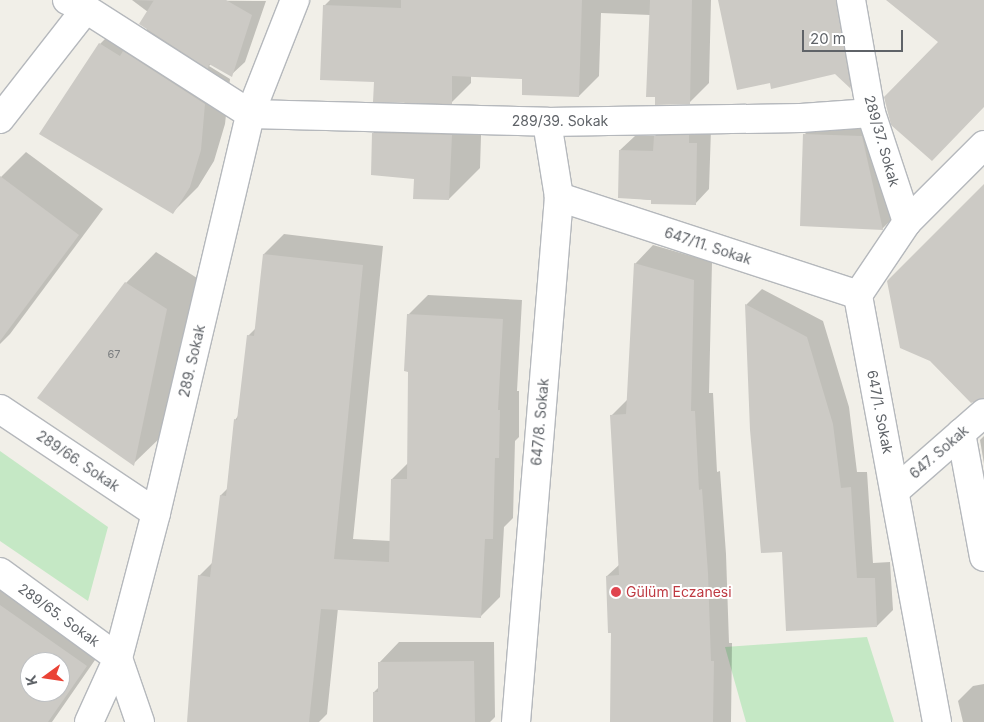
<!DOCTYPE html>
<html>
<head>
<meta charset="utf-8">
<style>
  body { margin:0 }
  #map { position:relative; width:984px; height:722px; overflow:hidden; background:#f1efe8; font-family:Inter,sans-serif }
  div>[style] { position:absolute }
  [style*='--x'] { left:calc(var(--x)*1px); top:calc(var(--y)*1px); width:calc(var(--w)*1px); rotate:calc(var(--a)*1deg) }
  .green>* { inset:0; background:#c5e8c5 }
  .shadow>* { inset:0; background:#0003 }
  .building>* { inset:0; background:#cccac5 }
  .roads { filter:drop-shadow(1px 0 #b5b8bc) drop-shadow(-1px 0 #b5b8bc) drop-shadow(0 1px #b5b8bc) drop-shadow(0 -1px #b5b8bc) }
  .street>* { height:28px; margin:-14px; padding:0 14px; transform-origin:14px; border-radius:14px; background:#fff }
  .secondary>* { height:28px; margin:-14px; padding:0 14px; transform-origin:14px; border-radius:14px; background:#fff }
  .dots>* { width:14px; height:14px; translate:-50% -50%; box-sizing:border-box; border:2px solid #fff; border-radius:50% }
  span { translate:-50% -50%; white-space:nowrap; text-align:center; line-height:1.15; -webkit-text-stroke:4px #fff; paint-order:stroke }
  .number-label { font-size:11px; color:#7a7d7f }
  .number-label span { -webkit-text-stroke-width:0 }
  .street-label { font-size:14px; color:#5f6368 }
  .health-label { font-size:14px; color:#be3a42 }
  .left { translate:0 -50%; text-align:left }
  .north { position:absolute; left:20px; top:652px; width:50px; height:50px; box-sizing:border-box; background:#fff; border:1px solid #bfc1c3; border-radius:50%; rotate:256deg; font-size:14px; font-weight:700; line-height:20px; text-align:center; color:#5f6368 }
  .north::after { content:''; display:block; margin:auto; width:18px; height:22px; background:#ea4335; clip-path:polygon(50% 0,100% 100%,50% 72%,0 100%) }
  .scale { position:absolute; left:802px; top:30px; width:101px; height:22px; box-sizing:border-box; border:2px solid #5f6368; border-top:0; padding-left:6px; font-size:15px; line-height:18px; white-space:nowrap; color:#5f6368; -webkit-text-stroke:4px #fff; paint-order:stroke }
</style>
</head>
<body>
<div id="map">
  <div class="green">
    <i style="clip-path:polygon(0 451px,108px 527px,88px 601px,0 541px)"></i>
    <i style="clip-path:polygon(867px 637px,894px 722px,746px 722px,725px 647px)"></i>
  </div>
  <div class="shadow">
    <i style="clip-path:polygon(132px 0,266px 1px,245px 62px,231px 75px,211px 64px,209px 66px,230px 79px,225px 124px,214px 161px,198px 187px,173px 212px,100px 44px,125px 19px,145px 32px,148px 28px,148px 12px)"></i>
    <i style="clip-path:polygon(330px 0,711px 0,709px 83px,689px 103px,650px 15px,601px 13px,599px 76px,579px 96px,523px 78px,471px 76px,471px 83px,450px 104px,482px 105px,480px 168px,449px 199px,415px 178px,373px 133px,406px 101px,375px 80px,324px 6px)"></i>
    <i style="clip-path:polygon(720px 0,850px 0,865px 73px,851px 87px,835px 73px,771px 81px)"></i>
    <i style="clip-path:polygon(825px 114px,882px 116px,903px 208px,882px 229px,805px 134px)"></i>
    <i style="clip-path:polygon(669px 122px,711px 129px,709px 189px,695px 204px,619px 197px,620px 150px,635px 136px,655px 136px)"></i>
    <i style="clip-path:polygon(26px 152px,103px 209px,10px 334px,0 344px,0 178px)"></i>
    <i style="clip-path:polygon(284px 234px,383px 246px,353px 539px,391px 541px,392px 479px,408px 463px,408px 315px,428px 295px,522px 300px,517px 391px,519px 391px,519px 437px,515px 441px,513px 518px,504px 527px,500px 597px,480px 617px,338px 608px,327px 714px,319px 722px,188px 722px,199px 576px,213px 562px,221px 495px,228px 488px,235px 420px,238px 416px,248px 336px,256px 328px,264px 254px)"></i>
    <i style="clip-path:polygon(653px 245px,712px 262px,709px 393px,713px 393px,717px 472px,720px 471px,726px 554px,729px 643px,732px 643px,731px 722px,611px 722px,612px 632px,607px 576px,620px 564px,611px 416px,628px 399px,635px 264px)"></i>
    <i style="clip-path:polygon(156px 252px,197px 278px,164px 434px,133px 464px,126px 283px)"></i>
    <i style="clip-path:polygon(762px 289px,823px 321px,849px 407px,857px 472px,867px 472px,873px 563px,890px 562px,893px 610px,877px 626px,783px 551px,746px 305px)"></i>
    <i style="clip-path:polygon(984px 436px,984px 464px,980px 440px)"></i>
    <i style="clip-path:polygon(evenodd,0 576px,104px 647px,52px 722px,0 722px,0 576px,30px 662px,60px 662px,60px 692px,30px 692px,30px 662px)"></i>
    <i style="clip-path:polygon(399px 642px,494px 642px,495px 717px,490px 722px,375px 722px,374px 692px,379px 687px,379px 663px)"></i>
    <i style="clip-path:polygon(984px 684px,984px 722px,963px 722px,958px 701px,973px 686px)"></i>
  </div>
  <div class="building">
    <i style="clip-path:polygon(154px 0,226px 0,252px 15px,232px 77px,209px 64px,208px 69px,139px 24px)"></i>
    <i style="clip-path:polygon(401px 0,582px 0,579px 97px,522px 95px,522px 79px,452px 76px,452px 104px,373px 102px,374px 82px,320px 80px,323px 5px,401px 8px)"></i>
    <i style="clip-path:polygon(650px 0,692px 0,690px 104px,655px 105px,655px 97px,646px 97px)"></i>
    <i style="clip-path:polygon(718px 0,836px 0,851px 89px,835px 74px,771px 89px,770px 83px,737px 90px)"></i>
    <i style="clip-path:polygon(886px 0,984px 0,984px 107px,932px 161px,891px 125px,884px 97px,938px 42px)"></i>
    <i style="clip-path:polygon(99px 43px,120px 56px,123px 51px,205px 104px,201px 150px,190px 187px,173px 214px,39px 134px)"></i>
    <i style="clip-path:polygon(372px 133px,452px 135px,449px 200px,413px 199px,414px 179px,371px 175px)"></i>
    <i style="clip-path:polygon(803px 134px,862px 136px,883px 230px,800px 226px)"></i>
    <i style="clip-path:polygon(689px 135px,689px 143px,697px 143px,696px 205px,651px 204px,651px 200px,618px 198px,619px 150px,653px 151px,654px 136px)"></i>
    <i style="clip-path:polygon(0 176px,79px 235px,0 341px)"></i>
    <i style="clip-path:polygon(984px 184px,984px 398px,971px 403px,930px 361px,900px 348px,887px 281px)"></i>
    <i style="clip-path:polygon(263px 254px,363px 265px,334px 559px,389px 562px,391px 479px,407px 479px,408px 372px,404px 371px,407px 314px,503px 319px,498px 410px,500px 410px,499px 458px,495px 458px,493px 539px,485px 539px,481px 618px,321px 609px,309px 722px,187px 722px,198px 575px,210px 577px,220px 495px,226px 496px,234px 419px,237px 420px,247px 335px,254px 336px)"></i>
    <i style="clip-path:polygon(634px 263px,694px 280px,691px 411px,695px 411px,699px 490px,702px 489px,708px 573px,711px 661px,714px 661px,713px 722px,610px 722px,611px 633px,608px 633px,606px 576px,619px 575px,610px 415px,626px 414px)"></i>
    <i style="clip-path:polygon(125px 282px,167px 309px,134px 466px,37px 398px)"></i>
    <i style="clip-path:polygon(745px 304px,807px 337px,833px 424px,841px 488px,851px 487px,857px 578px,875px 578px,877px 627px,786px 631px,782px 552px,761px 553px,750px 430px)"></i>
    <i style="clip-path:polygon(evenodd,0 605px,87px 666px,48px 722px,0 722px,0 605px,30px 662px,60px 662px,60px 692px,30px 692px,30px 662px)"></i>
    <i style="clip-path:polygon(474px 661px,475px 722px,373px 722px,373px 692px,378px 692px,378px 662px)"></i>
  </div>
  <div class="roads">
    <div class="street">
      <i style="--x:67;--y:0;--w:21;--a:25"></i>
      <i style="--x:86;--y:9;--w:195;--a:32.6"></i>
      <i style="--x:250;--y:114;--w:297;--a:1.5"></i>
      <i style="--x:547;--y:122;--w:254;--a:-0.9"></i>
      <i style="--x:801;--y:118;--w:70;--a:-4.1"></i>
      <i style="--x:851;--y:0;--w:115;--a:80"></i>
      <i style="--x:871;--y:113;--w:115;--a:71.7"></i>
      <i style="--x:0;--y:119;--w:140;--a:-52"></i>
      <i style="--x:559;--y:197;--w:315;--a:18.1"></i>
      <i style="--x:0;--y:409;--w:187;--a:33.7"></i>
      <i style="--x:961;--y:433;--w:126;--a:79.5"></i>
      <i style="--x:895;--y:491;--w:118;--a:-41.2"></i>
      <i style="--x:0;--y:572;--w:146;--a:36.1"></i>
      <i style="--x:118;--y:658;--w:70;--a:114.4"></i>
      <i style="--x:516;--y:722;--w:527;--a:-85.32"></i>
      <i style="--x:559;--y:197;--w:76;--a:-99.1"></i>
    </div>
    <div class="secondary">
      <i style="--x:140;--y:722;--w:68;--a:-109"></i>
      <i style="--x:118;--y:658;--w:150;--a:-75.3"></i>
      <i style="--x:156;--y:513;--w:410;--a:-76.7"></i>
      <i style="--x:250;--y:114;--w:123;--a:-68.5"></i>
      <i style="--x:937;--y:722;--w:434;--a:-100.5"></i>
      <i style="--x:858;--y:295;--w:88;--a:-56.1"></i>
      <i style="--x:907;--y:222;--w:109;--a:-45"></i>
    </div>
  </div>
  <div class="dots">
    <i style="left:616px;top:592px;background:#e0444e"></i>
  </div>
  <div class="number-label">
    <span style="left:114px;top:354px">67</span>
  </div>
  <div class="street-label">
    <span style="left:560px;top:121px">289/39. Sokak</span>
    <span style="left:882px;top:141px;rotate:74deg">289/37. Sokak</span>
    <span style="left:708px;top:246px;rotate:18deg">647/11. Sokak</span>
    <span style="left:192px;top:361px;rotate:-77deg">289. Sokak</span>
    <span style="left:880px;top:412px;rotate:79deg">647/1. Sokak</span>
    <span style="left:540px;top:422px;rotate:-85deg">647/8. Sokak</span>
    <span style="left:939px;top:452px;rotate:-41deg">647. Sokak</span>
    <span style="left:78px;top:461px;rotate:34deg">289/66. Sokak</span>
    <span style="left:59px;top:615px;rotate:36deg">289/65. Sokak</span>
  </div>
  <div class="health-label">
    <span class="left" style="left:626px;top:592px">Gülüm Eczanesi</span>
  </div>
  <div class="north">K</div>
  <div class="scale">20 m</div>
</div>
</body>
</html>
